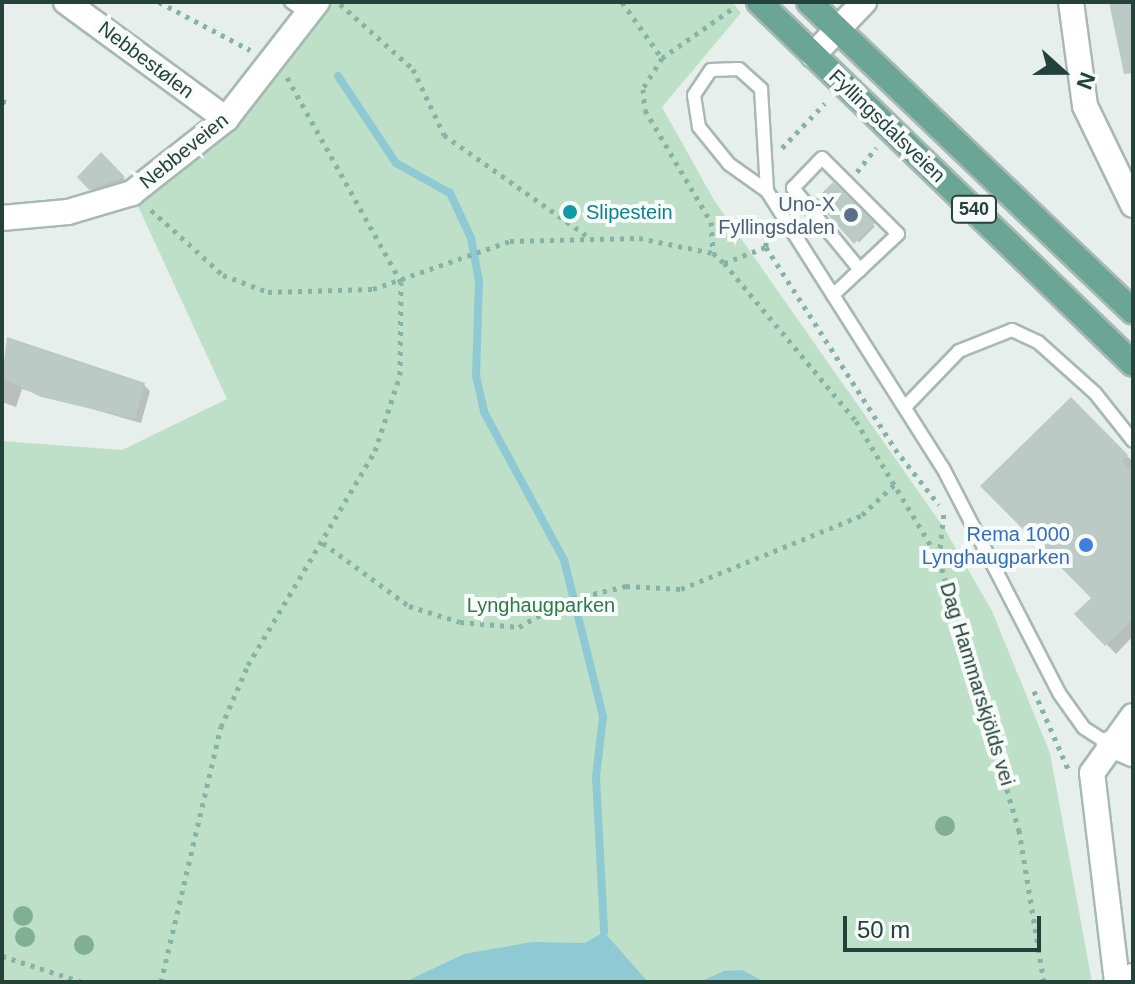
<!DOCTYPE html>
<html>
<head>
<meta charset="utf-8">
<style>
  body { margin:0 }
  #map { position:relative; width:1135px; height:984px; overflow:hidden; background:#e6efeb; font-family:Helvetica,sans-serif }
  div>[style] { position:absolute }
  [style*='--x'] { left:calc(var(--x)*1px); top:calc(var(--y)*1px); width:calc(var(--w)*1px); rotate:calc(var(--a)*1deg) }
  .green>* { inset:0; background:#bfe0c8 }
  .water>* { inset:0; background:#8ec9d4 }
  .shadow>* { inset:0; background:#0003; transform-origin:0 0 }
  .stream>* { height:8px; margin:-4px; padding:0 4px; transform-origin:4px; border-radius:4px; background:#8ec9d4 }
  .building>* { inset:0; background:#bbcac4 }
  .path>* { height:5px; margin-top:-2.5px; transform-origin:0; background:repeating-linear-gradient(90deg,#86b3a5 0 4px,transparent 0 10px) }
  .roads { filter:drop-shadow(2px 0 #a8b8b2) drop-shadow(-2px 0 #a8b8b2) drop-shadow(0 2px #a8b8b2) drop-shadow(0 -2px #a8b8b2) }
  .service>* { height:12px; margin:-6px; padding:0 6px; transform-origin:6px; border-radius:6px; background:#fff }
  .minor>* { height:24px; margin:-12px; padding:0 12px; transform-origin:12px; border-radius:12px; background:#fff }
  .secondary>* { height:24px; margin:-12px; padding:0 12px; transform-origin:12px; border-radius:12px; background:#fff }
  .primary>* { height:24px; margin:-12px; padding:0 12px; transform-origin:12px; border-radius:12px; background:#6aa596 }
  .trees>* { width:20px; height:20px; margin:-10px; border-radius:50%; background:#80af93 }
  .dots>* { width:22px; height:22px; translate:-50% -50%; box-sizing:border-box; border:4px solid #f7fbf9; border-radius:50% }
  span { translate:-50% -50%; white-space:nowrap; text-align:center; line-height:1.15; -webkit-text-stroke:8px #f7fbf9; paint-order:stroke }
  .shield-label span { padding:2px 6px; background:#f7fbf9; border:2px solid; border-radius:6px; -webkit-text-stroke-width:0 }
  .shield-label { font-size:18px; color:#24423a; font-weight:700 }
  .street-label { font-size:20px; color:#24423a }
  .service-label { font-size:20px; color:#4e5e75 }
  .right { translate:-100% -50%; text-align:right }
  .culture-label { font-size:20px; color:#0d838f }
  .left { translate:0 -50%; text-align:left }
  .shop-label { font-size:20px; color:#366cbe }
  .park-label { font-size:20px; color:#2d7a4b }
  .frame { position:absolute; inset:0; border:4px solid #24423a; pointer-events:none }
  .north { position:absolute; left:1023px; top:32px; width:80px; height:80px; -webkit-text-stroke:6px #f7fbf9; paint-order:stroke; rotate:111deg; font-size:22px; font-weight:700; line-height:32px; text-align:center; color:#24423a }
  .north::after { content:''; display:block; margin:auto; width:28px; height:36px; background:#24423a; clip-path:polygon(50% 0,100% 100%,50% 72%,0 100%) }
  .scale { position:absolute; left:843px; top:916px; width:198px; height:36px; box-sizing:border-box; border:4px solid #24423a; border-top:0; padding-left:10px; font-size:24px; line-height:28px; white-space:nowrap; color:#24423a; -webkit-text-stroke:6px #f7fbf9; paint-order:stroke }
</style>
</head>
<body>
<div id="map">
  <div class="green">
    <i style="clip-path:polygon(317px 2px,732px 2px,741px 13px,662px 107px,714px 200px,944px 528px,992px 611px,1050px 753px,1092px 982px,2px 982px,2px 441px,122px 450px,227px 399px,132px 193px,182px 157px)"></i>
  </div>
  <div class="water">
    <i style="clip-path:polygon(604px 932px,648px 982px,405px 982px,464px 954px,532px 942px,585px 943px)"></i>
    <i style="clip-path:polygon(742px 970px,765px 982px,699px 982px,724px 971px)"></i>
  </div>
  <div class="shadow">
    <i style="clip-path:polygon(101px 155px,128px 183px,97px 195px,80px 177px)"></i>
    <i style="left:833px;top:185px;width:59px;height:22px;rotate:45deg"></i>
    <i style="clip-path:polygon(8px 339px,144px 385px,150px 391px,141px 423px,22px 389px,16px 407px,2px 402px)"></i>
    <i style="clip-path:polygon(1071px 400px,1133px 462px,1133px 636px,1116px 654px,1077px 614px,1094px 598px)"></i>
  </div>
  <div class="stream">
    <i style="--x:338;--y:76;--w:105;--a:56.3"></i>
    <i style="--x:396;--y:163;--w:62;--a:29.1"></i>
    <i style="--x:450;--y:193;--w:50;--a:65"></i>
    <i style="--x:471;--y:238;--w:44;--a:79.5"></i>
    <i style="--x:479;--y:281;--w:95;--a:91.8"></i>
    <i style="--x:476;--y:376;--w:37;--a:77"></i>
    <i style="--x:484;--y:412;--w:168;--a:61.6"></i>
    <i style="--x:564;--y:560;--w:162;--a:76"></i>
    <i style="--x:603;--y:717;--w:60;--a:96.7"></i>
    <i style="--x:596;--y:777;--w:155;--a:87"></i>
  </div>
  <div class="building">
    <i style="clip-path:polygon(1109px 2px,1133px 2px,1133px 73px,1124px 74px)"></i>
    <i style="clip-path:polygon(101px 152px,125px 177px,89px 190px,77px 177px)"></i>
    <i style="clip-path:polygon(833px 182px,875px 223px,854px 244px,815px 200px)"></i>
    <i style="clip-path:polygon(7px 337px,145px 383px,135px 419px,41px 397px,2px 378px)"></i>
    <i style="clip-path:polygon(1071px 397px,1128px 455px,1122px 462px,1133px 474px,1133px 619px,1105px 646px,1074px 614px,1091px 598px,980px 486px)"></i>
  </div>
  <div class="path">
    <i style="--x:159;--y:2;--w:103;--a:27.8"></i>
    <i style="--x:622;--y:2;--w:69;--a:54.5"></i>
    <i style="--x:662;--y:58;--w:36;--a:122"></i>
    <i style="--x:643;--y:89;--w:21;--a:85"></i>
    <i style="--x:645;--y:110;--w:130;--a:59.5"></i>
    <i style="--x:711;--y:222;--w:31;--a:86"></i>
    <i style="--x:340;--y:4;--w:98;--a:41.7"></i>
    <i style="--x:413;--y:69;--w:73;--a:64.8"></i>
    <i style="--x:444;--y:135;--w:174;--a:35.2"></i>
    <i style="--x:662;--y:58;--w:90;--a:-35.1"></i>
    <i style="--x:2;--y:101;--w:6;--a:18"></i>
    <i style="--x:782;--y:148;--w:62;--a:-46.3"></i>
    <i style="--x:857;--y:172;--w:31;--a:-52"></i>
    <i style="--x:151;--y:210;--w:97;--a:42.1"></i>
    <i style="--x:223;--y:275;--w:48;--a:20.7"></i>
    <i style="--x:268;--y:292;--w:105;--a:-1.6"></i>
    <i style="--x:373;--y:289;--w:145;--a:-19.3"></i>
    <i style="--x:510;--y:241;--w:129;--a:-1.3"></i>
    <i style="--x:639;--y:238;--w:76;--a:11.5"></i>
    <i style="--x:713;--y:253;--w:15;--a:42"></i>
    <i style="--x:724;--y:263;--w:45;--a:-20.9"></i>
    <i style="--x:766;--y:247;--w:240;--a:57.4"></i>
    <i style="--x:895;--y:449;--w:71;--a:51.8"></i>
    <i style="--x:766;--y:247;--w:23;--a:-90"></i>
    <i style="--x:724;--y:263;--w:206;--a:50.1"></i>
    <i style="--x:856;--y:421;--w:161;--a:59"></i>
    <i style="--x:939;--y:559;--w:283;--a:73.6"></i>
    <i style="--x:1019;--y:830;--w:154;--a:80.7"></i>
    <i style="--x:323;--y:543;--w:107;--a:36.2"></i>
    <i style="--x:409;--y:606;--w:53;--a:17.4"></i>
    <i style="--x:460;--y:622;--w:59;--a:4.8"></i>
    <i style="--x:519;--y:627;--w:52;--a:-30"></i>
    <i style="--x:564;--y:601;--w:64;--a:-13.6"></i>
    <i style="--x:626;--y:586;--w:55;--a:3.1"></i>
    <i style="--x:681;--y:589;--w:196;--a:-22.2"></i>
    <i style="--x:862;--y:515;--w:47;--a:-43.3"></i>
    <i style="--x:939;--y:558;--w:46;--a:-83.8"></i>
    <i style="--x:1034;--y:691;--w:87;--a:66.4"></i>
    <i style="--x:2;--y:956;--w:84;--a:18"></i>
    <i style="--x:161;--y:982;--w:262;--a:-76.8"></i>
    <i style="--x:221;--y:727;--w:68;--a:-66.5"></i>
    <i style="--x:248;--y:665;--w:249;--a:-59.3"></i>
    <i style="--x:375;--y:451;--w:80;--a:-71.8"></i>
    <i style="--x:400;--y:375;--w:93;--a:-89.4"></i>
    <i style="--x:401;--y:282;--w:235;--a:-119.1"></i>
  </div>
  <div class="roads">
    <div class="service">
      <i style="--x:291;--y:2;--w:22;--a:34"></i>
      <i style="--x:767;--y:191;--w:47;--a:-144.6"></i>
      <i style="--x:729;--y:164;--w:48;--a:-129"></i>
      <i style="--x:699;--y:127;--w:32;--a:-99"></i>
      <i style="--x:694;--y:95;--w:30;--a:-56"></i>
      <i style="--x:711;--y:70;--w:28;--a:-2"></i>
      <i style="--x:739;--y:69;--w:30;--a:42"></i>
      <i style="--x:761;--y:89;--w:102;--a:86.6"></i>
      <i style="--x:767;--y:191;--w:328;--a:57.6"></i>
      <i style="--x:943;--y:468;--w:253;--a:62.7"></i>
      <i style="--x:1059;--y:693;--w:43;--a:54.5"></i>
      <i style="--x:1084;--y:728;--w:30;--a:33"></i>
      <i style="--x:833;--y:295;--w:89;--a:-43.2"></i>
      <i style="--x:898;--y:234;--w:107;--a:-135"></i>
      <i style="--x:822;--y:158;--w:42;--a:134"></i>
      <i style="--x:793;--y:188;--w:106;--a:50.7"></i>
      <i style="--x:905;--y:407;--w:78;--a:-46"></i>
      <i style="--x:959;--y:351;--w:57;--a:-21.6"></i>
      <i style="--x:1012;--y:330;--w:29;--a:25"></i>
      <i style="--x:1038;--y:342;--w:76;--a:41.8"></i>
      <i style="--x:1095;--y:393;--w:61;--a:51.6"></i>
    </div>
    <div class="minor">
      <i style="--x:66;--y:2;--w:198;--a:36.2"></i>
      <i style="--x:1071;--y:2;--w:105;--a:82.3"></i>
      <i style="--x:1085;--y:106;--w:110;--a:64.1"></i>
      <i style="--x:2;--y:218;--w:66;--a:-5.2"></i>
      <i style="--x:68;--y:212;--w:67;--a:-16.5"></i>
      <i style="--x:132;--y:193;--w:120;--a:-38.2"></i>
      <i style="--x:226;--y:119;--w:148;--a:-52.1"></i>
      <i style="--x:1109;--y:744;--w:26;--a:23"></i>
      <i style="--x:1130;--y:982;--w:7;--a:-63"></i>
    </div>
    <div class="secondary">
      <i style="--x:813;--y:55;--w:74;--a:-46.1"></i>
      <i style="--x:1117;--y:982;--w:210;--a:-96.8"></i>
      <i style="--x:1092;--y:773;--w:70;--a:-54.3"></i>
    </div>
    <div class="primary">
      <i style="--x:759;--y:2;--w:520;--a:44.07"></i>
      <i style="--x:809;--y:2;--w:448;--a:43.7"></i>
    </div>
  </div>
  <div class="trees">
    <i style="left:945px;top:826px"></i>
    <i style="left:23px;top:916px"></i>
    <i style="left:25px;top:937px"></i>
    <i style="left:84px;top:945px"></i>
  </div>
  <div class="dots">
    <i style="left:570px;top:212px;background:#0f9aa8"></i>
    <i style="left:851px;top:215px;background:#5c6f8a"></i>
    <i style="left:1086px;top:545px;background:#3f7fe0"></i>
  </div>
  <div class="shield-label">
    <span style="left:974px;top:209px">540</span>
  </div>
  <div class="street-label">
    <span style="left:146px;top:60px;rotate:37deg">Nebbestølen</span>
    <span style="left:887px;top:126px;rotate:44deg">Fyllingsdalsveien</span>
    <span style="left:184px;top:151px;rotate:-39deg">Nebbeveien</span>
    <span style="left:977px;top:684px;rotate:73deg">Dag Hammarskjölds vei</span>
  </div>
  <div class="service-label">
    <span class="right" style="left:835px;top:216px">Uno-X<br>Fyllingsdalen</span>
  </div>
  <div class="culture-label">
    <span class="left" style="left:586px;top:212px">Slipestein</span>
  </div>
  <div class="shop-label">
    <span class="right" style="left:1070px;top:546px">Rema 1000<br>Lynghaugparken</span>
  </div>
  <div class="park-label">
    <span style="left:541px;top:605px">Lynghaugparken</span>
  </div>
  <div class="frame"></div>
  <div class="north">N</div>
  <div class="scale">50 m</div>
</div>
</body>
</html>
